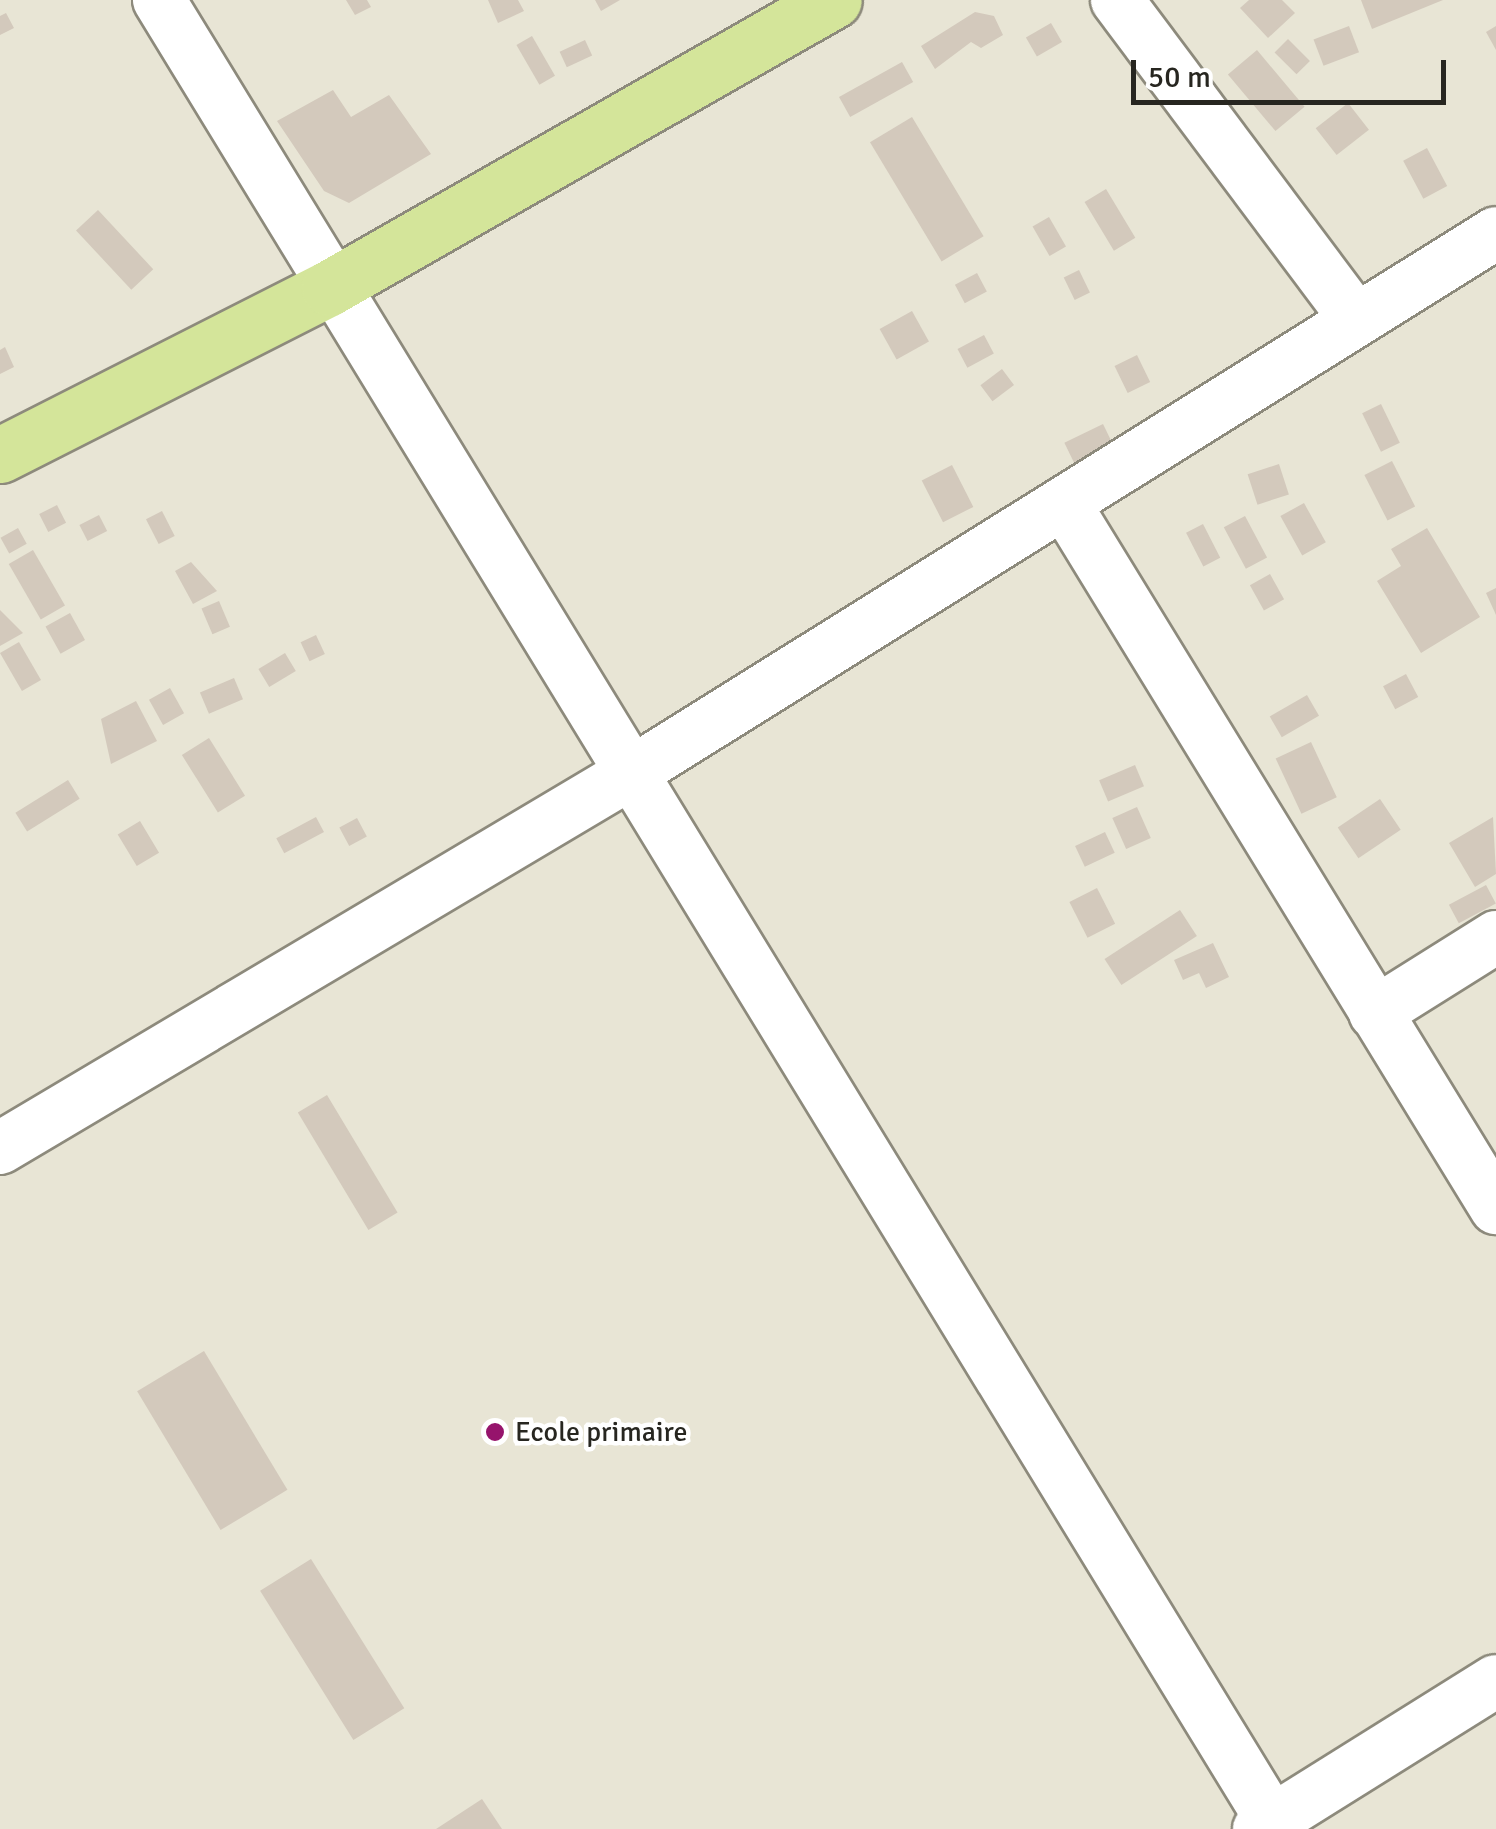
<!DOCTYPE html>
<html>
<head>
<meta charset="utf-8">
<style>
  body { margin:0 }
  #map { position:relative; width:1496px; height:1829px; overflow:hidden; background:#e8e5d5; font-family:Signika,sans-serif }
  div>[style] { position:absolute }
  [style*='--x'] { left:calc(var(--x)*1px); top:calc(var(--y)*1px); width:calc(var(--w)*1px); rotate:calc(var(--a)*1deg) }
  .building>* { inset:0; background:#d3c9bc; transform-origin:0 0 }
  .roads { filter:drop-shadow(2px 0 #8d8a7c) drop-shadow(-2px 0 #8d8a7c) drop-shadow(0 2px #8d8a7c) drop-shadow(0 -2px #8d8a7c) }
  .minor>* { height:52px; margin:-26px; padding:0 26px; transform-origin:26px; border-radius:26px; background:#fff }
  .major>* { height:55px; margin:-27.5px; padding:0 27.5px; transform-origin:27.5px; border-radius:27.5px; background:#d4e59a }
  .dots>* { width:28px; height:28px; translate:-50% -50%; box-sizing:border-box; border:5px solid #fff; border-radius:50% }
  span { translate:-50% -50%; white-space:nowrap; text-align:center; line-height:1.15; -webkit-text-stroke:9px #fff; paint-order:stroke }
  .poi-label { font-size:28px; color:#272620 }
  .left { translate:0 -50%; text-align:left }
  .scale { position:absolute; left:1131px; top:60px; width:315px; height:45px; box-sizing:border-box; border:5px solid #272620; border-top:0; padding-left:12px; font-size:30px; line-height:35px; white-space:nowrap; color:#272620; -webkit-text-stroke:8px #fff; paint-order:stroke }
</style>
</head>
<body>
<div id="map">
  <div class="building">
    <i style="clip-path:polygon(346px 0,367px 0,371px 7px,355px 15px)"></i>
    <i style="clip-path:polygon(488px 0,518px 0,524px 11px,498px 23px)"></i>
    <i style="clip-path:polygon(595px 0,620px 0,601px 11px)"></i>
    <i style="clip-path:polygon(1249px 0,1282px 0,1295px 13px,1268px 38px,1240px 8px)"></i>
    <i style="clip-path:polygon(1361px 0,1443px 0,1372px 29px)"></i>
    <i style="clip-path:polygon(975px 12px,994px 16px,1003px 35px,981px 48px,971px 42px,935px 69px,921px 46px)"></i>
    <i style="clip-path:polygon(6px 13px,14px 28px,0 35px,0 16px)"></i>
    <i style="left:1051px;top:23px;width:22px;height:29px;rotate:60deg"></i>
    <i style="left:1349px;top:26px;width:28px;height:38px;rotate:69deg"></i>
    <i style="clip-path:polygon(1496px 26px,1496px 50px,1486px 32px)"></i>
    <i style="left:532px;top:36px;width:46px;height:18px;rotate:60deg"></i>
    <i style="left:1288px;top:39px;width:31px;height:19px;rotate:45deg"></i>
    <i style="left:585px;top:40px;width:17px;height:28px;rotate:65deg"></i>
    <i style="left:1257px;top:50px;width:74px;height:38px;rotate:50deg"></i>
    <i style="left:902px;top:62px;width:23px;height:72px;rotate:61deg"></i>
    <i style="clip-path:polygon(333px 90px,351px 117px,389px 95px,431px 154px,349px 203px,324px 191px,277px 121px)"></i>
    <i style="left:1348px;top:103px;width:34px;height:41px;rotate:52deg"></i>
    <i style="left:912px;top:117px;width:139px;height:49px;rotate:59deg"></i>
    <i style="left:1427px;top:148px;width:43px;height:27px;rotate:62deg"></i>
    <i style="left:1106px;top:189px;width:57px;height:25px;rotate:59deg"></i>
    <i style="left:98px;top:210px;width:81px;height:30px;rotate:47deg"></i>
    <i style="left:1049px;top:217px;width:34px;height:19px;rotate:60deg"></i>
    <i style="left:1079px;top:270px;width:25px;height:17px;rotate:64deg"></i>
    <i style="left:977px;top:273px;width:21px;height:25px;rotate:62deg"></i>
    <i style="left:912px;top:311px;width:35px;height:37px;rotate:61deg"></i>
    <i style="left:984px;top:335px;width:21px;height:30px;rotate:62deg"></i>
    <i style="clip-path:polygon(5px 347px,14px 367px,0 374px,0 350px)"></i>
    <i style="left:1137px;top:355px;width:30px;height:25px;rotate:64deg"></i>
    <i style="left:1002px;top:369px;width:20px;height:27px;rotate:53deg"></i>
    <i style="left:1381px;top:404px;width:43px;height:21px;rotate:64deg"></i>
    <i style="left:1103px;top:424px;width:25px;height:43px;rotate:64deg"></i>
    <i style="left:1392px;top:461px;width:51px;height:31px;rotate:63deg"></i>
    <i style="left:1279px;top:464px;width:32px;height:33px;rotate:72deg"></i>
    <i style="left:952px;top:465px;width:47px;height:34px;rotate:63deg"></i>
    <i style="left:1304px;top:503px;width:45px;height:27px;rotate:61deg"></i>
    <i style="left:57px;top:505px;width:20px;height:20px;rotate:63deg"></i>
    <i style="left:162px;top:511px;width:28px;height:18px;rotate:63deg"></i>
    <i style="left:99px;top:515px;width:18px;height:22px;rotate:63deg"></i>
    <i style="left:1245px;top:516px;width:47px;height:24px;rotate:62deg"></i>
    <i style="left:1203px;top:524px;width:38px;height:19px;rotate:63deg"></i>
    <i style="left:18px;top:528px;width:18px;height:20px;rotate:61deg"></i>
    <i style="clip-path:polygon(1427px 528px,1480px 617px,1421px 653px,1377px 581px,1401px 566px,1391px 549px)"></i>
    <i style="left:33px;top:550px;width:64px;height:28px;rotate:60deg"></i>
    <i style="clip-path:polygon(191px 562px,217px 591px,193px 604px,175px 571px)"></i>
    <i style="left:1270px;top:574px;width:29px;height:23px;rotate:61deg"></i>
    <i style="clip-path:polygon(1496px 588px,1496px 615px,1486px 593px)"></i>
    <i style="left:219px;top:601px;width:28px;height:19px;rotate:67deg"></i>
    <i style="clip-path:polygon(0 610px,23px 633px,0 646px)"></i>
    <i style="left:70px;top:613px;width:31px;height:28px;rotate:61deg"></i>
    <i style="left:316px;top:635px;width:21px;height:17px;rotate:65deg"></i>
    <i style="left:19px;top:642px;width:44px;height:22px;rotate:60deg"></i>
    <i style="left:285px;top:653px;width:21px;height:31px;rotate:59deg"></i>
    <i style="left:1406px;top:674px;width:26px;height:26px;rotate:62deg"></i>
    <i style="left:234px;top:678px;width:23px;height:37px;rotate:67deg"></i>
    <i style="left:170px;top:688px;width:29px;height:24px;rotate:61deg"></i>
    <i style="left:1307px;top:695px;width:24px;height:43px;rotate:60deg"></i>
    <i style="clip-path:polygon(136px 701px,157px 741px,111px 764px,101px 719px)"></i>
    <i style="left:209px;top:738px;width:68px;height:32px;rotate:58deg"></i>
    <i style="left:1311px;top:742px;width:61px;height:39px;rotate:65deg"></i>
    <i style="left:1135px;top:765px;width:23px;height:39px;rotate:67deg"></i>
    <i style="left:68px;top:780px;width:22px;height:62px;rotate:58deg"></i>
    <i style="left:1380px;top:799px;width:37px;height:51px;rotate:56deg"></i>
    <i style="left:1137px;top:807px;width:34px;height:27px;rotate:66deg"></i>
    <i style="left:316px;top:817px;width:17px;height:45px;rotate:62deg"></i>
    <i style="clip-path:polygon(1493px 817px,1496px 874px,1475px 887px,1449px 843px)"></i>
    <i style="left:357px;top:818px;width:21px;height:20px;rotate:62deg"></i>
    <i style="left:140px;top:821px;width:37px;height:26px;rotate:59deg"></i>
    <i style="left:1105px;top:832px;width:23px;height:33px;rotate:65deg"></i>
    <i style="left:1486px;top:885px;width:21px;height:42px;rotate:62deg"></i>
    <i style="left:1097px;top:888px;width:40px;height:31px;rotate:63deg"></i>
    <i style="left:1180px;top:910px;width:31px;height:90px;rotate:57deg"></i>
    <i style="clip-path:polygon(1213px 943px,1229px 977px,1206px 988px,1199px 973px,1183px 980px,1174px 960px)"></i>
    <i style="left:327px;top:1095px;width:137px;height:34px;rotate:59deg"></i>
    <i style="left:204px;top:1351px;width:162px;height:78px;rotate:59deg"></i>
    <i style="left:311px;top:1559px;width:176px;height:60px;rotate:58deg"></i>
    <i style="clip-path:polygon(482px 1799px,502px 1829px,436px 1829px)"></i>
  </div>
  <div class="roads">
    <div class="minor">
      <i style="--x:159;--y:0;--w:2144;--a:58.56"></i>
      <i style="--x:1117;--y:0;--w:399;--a:53.2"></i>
      <i style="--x:1064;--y:503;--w:827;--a:58.5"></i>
      <i style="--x:1375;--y:1013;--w:143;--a:-32.1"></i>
      <i style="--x:0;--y:1148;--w:730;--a:-30.71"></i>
      <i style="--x:628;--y:775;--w:1023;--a:-31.98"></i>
      <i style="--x:1259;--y:1829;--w:279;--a:-32"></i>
    </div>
    <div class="major">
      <i style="--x:0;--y:455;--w:369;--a:-26.9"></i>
      <i style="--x:329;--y:288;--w:581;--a:-29.7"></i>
    </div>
  </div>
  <div class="dots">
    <i style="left:495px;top:1432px;background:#96146c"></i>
  </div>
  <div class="poi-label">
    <span class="left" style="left:515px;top:1432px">Ecole primaire</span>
  </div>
  <div class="scale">50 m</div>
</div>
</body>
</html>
